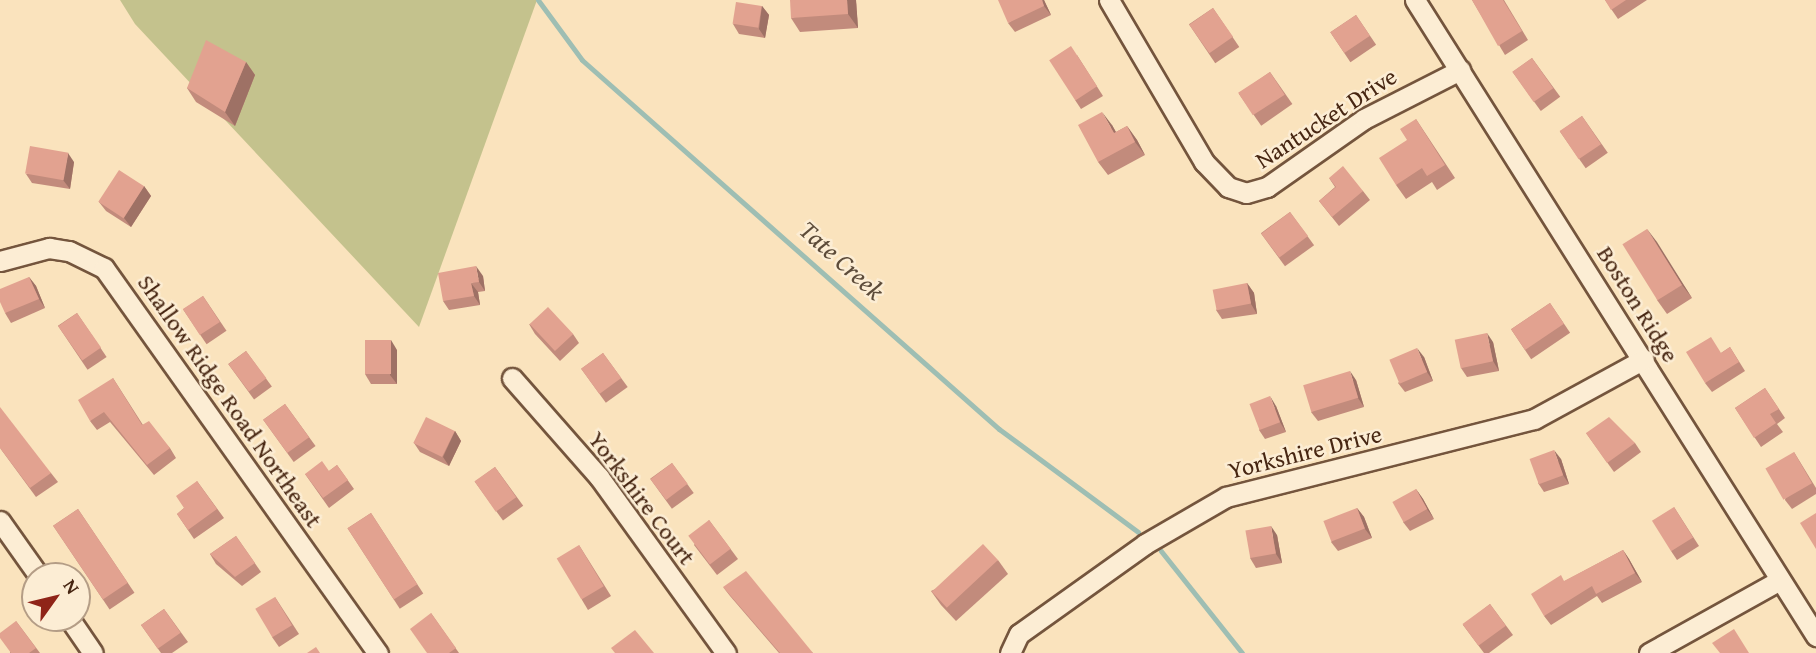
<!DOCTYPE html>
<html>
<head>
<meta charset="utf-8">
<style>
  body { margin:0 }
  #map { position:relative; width:1816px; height:653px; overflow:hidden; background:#fae3bd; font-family:"Gentium Book Plus",serif }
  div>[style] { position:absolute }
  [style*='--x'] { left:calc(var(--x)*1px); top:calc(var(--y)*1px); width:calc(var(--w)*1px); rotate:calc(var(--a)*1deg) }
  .green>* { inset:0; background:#c4c28d }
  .stream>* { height:5px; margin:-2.5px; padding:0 2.5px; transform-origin:2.5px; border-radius:2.5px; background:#9ebeb3 }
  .roads { filter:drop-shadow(2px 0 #74553d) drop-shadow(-2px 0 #74553d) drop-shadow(0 2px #74553d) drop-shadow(0 -2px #74553d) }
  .street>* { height:19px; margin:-9.5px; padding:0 9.5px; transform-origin:9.5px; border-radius:9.5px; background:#fcedd4 }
  .wall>* { inset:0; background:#c28b7c; transform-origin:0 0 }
  .shaded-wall>* { inset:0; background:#9e7165 }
  .building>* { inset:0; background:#e2a290; transform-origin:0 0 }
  span { translate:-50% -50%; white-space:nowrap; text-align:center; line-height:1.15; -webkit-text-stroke:5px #fcedd4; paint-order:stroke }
  .street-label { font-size:24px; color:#472612 }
  .water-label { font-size:26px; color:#5d4c3a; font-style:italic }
  .north { position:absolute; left:21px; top:562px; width:70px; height:70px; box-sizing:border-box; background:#fcedd4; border:2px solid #b49d86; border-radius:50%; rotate:56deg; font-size:19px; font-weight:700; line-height:28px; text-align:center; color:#472612 }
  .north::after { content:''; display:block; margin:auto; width:24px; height:32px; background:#8f2418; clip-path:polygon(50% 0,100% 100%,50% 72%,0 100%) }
</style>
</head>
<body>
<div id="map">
  <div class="green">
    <i style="clip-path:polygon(120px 0,537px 0,419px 327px,135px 24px)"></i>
  </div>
  <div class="stream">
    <i style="--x:538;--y:0;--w:74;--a:53.7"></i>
    <i style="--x:582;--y:60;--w:557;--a:41.51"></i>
    <i style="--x:999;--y:429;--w:173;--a:36.5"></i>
    <i style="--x:1161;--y:551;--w:130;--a:51.5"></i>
  </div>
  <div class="roads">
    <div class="street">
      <i style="--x:1109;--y:0;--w:188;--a:59.6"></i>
      <i style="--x:1204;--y:162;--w:35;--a:46"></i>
      <i style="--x:1228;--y:187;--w:19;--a:18"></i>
      <i style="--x:1246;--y:193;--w:22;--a:-16"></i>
      <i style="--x:1267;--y:187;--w:118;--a:-35"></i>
      <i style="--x:1364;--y:119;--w:108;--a:-27"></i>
      <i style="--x:1415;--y:0;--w:752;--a:57.77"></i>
      <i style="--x:0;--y:261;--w:51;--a:-14.9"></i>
      <i style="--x:49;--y:248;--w:20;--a:9"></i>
      <i style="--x:69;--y:251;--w:39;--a:26"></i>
      <i style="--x:104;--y:268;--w:473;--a:54.6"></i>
      <i style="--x:512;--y:378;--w:132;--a:48.7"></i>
      <i style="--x:599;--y:477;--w:217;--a:54.2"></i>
      <i style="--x:0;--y:521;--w:67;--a:54.7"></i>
      <i style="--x:69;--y:618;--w:42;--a:55.6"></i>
      <i style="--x:1010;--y:653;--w:21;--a:-65"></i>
      <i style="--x:1019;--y:634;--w:155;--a:-35.5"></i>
      <i style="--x:1145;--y:544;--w:94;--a:-30.1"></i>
      <i style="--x:1226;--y:497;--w:318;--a:-14.2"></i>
      <i style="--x:1534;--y:419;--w:125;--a:-28.6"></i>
      <i style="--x:1649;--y:653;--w:150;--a:-29.1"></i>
    </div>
  </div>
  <div class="wall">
    <i style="clip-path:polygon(856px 0,858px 28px,800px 32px,791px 18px)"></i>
    <i style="clip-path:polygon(1044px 0,1051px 15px,1015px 32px,1008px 23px)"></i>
    <i style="clip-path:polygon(1472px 0,1504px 0,1528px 40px,1505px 55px)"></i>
    <i style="clip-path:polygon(1605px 0,1647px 0,1618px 19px)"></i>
    <i style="clip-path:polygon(762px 6px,769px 15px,765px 38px,739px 34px,733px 24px)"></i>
    <i style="left:1213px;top:8px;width:47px;height:29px;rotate:56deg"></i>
    <i style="left:1356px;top:15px;width:36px;height:31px;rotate:56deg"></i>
    <i style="clip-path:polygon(1077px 55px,1103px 96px,1081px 109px,1075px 100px)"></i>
    <i style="left:1532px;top:58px;width:48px;height:24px;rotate:54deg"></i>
    <i style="clip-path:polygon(246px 62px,255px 75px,235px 126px,196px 102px,187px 88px)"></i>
    <i style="left:1270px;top:72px;width:39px;height:38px;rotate:55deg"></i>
    <i style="left:1582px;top:116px;width:45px;height:27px;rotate:55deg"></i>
    <i style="clip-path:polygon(1416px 119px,1455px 178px,1437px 190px,1432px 182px,1406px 199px,1396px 185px,1407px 140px)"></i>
    <i style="clip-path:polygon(1112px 125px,1116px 132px,1127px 126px,1137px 140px,1145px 155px,1108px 175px,1098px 162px)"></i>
    <i style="clip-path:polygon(74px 162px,70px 189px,32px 183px,26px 174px)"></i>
    <i style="clip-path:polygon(1329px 178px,1363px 191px,1370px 200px,1339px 226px,1319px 201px,1335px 187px)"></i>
    <i style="clip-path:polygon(144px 186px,151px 196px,131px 227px,106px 211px,99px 202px)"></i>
    <i style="left:1290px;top:212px;width:41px;height:36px;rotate:54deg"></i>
    <i style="clip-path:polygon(1647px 229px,1692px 298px,1667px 314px,1657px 300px)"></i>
    <i style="clip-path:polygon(483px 276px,485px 291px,478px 292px,480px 305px,449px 310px,443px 301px)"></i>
    <i style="clip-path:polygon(29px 277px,36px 286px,45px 308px,11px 323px,5px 313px)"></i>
    <i style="clip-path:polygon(1247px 283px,1254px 293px,1257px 314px,1222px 319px,1216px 310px)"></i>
    <i style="left:203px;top:296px;width:42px;height:24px;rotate:56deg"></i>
    <i style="left:1550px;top:303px;width:36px;height:47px;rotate:56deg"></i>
    <i style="left:77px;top:313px;width:53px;height:23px;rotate:56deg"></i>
    <i style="clip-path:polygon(529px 324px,573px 334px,579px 343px,560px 361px,535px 334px)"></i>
    <i style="clip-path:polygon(1493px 342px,1499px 371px,1467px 377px,1461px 368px)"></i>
    <i style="clip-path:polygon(1730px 347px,1745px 371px,1712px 392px,1705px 383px,1721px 353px)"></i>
    <i style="clip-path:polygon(397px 350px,397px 384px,371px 384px,365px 374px)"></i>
    <i style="left:246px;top:351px;width:44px;height:22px;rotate:54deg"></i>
    <i style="left:603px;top:353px;width:42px;height:27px;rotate:54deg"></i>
    <i style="clip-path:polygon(1424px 357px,1433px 381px,1405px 392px,1398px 383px)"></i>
    <i style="clip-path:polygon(113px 378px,143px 425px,170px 448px,176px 458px,154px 475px,110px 422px,97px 430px,90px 421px)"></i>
    <i style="clip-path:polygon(1356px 380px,1364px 407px,1318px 421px,1311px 412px)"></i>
    <i style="clip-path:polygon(1765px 388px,1785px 418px,1777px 424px,1783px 432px,1761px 447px,1735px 408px)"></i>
    <i style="left:285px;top:404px;width:52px;height:27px;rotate:54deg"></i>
    <i style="clip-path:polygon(1276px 406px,1286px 432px,1265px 439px,1259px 430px)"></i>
    <i style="clip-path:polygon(455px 431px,461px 441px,449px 466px,420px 452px,414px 443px)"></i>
    <i style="clip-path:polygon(1586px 433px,1635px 443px,1641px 452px,1614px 472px)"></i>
    <i style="clip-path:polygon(0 448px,51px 473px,58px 482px,36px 497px)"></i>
    <i style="clip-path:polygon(1794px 452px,1816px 488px,1816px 494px,1792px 509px,1785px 500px)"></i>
    <i style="clip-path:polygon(1561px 459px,1569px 484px,1544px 492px,1538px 483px)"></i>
    <i style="left:672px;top:463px;width:37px;height:27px;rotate:54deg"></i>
    <i style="clip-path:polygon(337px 465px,354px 489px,329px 508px,305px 474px,329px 471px)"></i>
    <i style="left:495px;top:467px;width:48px;height:25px;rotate:54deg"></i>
    <i style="clip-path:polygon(197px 481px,224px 518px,194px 539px,177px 514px,184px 508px)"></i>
    <i style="clip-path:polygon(1416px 489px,1423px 499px,1434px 519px,1410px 531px,1403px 522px)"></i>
    <i style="clip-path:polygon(1674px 507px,1699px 546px,1677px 560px,1671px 551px)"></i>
    <i style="clip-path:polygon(1357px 508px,1364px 517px,1372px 538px,1338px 551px,1331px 542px)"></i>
    <i style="left:78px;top:509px;width:101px;height:30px;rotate:56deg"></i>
    <i style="left:371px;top:513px;width:96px;height:28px;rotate:57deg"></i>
    <i style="clip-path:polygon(709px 520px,738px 559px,717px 575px,694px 545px)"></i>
    <i style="clip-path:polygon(1277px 535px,1282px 563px,1256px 568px,1250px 558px)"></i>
    <i style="clip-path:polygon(236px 536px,261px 572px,242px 586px,216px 564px,210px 554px)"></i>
    <i style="clip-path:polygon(579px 545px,611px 596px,588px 610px,582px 600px)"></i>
    <i style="clip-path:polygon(1623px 550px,1629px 559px,1642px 582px,1602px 603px,1597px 596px,1551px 625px,1544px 616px,1565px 581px)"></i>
    <i style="clip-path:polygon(998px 560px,1008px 574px,956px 621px,941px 605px,931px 591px)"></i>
    <i style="clip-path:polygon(723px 587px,813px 653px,779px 653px,730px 596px)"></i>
    <i style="clip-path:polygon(275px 597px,299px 634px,279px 647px,272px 637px)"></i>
    <i style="clip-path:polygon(1490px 604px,1513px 635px,1489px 653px,1484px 653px,1463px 625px)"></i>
    <i style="clip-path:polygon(164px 609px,188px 642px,172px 653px,161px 653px,141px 625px)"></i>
    <i style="clip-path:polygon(431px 613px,459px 653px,427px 653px)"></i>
    <i style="clip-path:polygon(16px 621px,40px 653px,10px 653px)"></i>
  </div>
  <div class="shaded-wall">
    <i style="clip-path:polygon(847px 0,856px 0,858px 28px,848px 14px)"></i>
    <i style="clip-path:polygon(1042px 0,1044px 0,1051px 15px,1044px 6px)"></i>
    <i style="clip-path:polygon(762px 6px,769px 15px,765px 38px,759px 29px)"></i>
    <i style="clip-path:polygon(246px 62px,255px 75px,235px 126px,225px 112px)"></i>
    <i style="clip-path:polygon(1102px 112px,1112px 125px,1124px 147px,1114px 133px)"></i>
    <i style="clip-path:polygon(1127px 126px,1137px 140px,1145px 155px,1135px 142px)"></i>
    <i style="clip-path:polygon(68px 153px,74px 162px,70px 189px,63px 180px)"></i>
    <i style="clip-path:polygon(144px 186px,151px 196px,131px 227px,124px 218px)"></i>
    <i style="clip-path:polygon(1647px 229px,1657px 242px,1692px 298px,1682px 285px)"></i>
    <i style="clip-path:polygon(476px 266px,483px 276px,485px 291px,479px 282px)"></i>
    <i style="clip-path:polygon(29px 277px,36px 286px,45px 308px,39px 299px)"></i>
    <i style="clip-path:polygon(471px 283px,478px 292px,480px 305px,474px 296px)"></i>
    <i style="clip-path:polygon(1247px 283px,1254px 293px,1257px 314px,1251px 304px)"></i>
    <i style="clip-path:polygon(1487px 333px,1493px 342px,1499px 371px,1493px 361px)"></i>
    <i style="clip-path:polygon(391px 340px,397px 350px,397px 384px,390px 375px)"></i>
    <i style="clip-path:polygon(1417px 348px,1424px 357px,1433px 381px,1427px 372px)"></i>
    <i style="clip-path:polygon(1350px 371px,1356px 380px,1364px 407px,1358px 398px)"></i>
    <i style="clip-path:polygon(1270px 396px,1276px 406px,1286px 432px,1280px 422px)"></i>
    <i style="clip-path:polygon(455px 431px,461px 441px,449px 466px,443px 457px)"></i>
    <i style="clip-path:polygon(1554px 450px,1561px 459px,1569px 484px,1563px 475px)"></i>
    <i style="clip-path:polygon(1416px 489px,1423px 499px,1434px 519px,1427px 509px)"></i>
    <i style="clip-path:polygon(1357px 508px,1364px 517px,1372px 538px,1365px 529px)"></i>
    <i style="clip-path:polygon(1271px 526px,1277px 535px,1282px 563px,1276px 554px)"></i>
    <i style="clip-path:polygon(1623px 550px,1629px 559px,1642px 582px,1635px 573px)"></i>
  </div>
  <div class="building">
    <i style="clip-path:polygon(790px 0,847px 0,848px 14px,791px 18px)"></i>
    <i style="clip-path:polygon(998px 0,1042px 0,1044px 6px,1008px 23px)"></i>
    <i style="clip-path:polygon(1472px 0,1503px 0,1522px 31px,1498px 46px)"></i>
    <i style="clip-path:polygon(1605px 0,1626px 0,1611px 10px)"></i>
    <i style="left:736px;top:2px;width:26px;height:22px;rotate:9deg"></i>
    <i style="left:1213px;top:8px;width:35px;height:29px;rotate:55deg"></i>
    <i style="left:1356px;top:15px;width:25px;height:31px;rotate:56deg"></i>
    <i style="clip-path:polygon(206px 40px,246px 62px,225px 112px,187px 88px)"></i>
    <i style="left:1071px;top:46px;width:48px;height:26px;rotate:57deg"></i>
    <i style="left:1532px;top:58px;width:37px;height:24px;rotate:55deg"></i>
    <i style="left:1270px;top:72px;width:27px;height:38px;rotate:57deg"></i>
    <i style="clip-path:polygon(1102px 112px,1114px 133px,1127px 126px,1135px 142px,1098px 162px,1078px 125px)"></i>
    <i style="left:1582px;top:116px;width:34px;height:27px;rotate:56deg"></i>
    <i style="clip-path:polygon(1416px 119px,1445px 165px,1427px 176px,1422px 168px,1396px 185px,1379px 158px,1407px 140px,1400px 129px)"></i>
    <i style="left:30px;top:146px;width:39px;height:28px;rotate:10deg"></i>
    <i style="clip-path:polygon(1343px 166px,1363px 191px,1332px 217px,1319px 201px,1336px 187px,1329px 178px)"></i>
    <i style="left:119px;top:170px;width:30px;height:38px;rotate:33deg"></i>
    <i style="left:1290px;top:212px;width:30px;height:36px;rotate:53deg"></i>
    <i style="left:1647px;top:229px;width:66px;height:29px;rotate:58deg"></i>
    <i style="clip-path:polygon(476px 266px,479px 282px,471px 283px,474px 296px,443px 301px,438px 273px)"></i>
    <i style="clip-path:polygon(29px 277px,39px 299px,5px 313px,0 302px,0 289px)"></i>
    <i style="left:1247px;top:283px;width:21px;height:35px;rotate:79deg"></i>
    <i style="left:203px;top:296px;width:31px;height:24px;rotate:57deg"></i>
    <i style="left:1550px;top:303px;width:25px;height:47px;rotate:56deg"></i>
    <i style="left:548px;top:307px;width:37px;height:25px;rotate:47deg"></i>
    <i style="left:77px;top:313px;width:42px;height:23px;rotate:55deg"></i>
    <i style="left:1487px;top:333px;width:29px;height:33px;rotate:78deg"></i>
    <i style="clip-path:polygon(1711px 337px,1721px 353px,1730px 347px,1739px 362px,1705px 383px,1686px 352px)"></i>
    <i style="left:365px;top:340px;width:26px;height:34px"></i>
    <i style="left:1417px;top:348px;width:26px;height:30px;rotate:67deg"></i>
    <i style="left:246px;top:351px;width:34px;height:22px;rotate:53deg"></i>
    <i style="left:603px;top:353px;width:31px;height:27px;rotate:54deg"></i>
    <i style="left:1350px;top:371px;width:28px;height:49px;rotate:73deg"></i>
    <i style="clip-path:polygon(113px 378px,142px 425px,149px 421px,170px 448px,147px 465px,104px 412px,90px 421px,78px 400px)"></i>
    <i style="clip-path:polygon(1765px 388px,1779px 409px,1770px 414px,1776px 423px,1754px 438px,1735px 408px)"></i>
    <i style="left:1270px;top:396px;width:28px;height:22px;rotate:69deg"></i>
    <i style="left:285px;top:404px;width:41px;height:27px;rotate:54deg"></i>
    <i style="clip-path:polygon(0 407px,51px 473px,30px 488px,0 448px)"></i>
    <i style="left:426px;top:417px;width:32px;height:29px;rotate:26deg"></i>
    <i style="clip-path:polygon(1609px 417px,1635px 443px,1607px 463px,1586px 433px)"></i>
    <i style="left:1554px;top:450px;width:27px;height:26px;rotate:70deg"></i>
    <i style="left:1794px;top:452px;width:36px;height:33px;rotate:60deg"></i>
    <i style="clip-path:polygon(322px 461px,329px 471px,337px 465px,348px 480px,323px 498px,305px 474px)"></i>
    <i style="left:672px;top:463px;width:26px;height:27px;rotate:53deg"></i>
    <i style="left:495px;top:467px;width:37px;height:25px;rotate:55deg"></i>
    <i style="clip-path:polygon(197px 481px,217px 509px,188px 530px,177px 514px,184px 508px,176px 496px)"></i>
    <i style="left:1416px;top:489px;width:23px;height:27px;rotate:61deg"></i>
    <i style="left:1674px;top:507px;width:36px;height:26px;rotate:58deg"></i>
    <i style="left:1357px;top:508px;width:22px;height:36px;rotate:69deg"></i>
    <i style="left:78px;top:509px;width:89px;height:30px;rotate:56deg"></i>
    <i style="left:371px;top:513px;width:85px;height:28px;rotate:57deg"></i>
    <i style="clip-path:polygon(1816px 513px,1816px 549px,1800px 523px)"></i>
    <i style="left:709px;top:520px;width:36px;height:26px;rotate:53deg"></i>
    <i style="left:1271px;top:526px;width:28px;height:26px;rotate:80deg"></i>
    <i style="clip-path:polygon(236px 536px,255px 563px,235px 577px,210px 554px)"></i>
    <i style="left:983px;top:544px;width:22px;height:70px;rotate:47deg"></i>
    <i style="left:579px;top:545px;width:48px;height:26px;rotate:59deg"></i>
    <i style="clip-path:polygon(1623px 550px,1635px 573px,1596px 594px,1592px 586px,1544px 616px,1531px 594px,1561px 575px,1564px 581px)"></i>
    <i style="clip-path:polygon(746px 571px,813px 653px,780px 653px,723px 587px)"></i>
    <i style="left:275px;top:597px;width:33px;height:23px;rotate:59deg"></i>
    <i style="left:1490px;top:604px;width:27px;height:34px;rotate:54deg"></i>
    <i style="left:164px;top:609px;width:29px;height:28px;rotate:55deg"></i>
    <i style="clip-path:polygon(431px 613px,456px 648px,449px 653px,427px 653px,410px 629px)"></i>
    <i style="clip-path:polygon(16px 621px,36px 648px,29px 653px,11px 653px,0 638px,0 633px)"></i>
    <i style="clip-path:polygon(1734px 629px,1749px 653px,1720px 653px,1712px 643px)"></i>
    <i style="clip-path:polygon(635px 630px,654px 653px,615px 653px,611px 648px)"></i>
    <i style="clip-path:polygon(316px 647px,320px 653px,307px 653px)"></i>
  </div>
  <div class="street-label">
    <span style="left:1326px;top:118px;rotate:-33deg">Nantucket Drive</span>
    <span style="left:1638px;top:304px;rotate:58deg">Boston Ridge</span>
    <span style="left:230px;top:401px;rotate:55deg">Shallow Ridge Road Northeast</span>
    <span style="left:1305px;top:452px;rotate:-14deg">Yorkshire Drive</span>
    <span style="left:642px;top:498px;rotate:53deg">Yorkshire Court</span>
  </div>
  <div class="water-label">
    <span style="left:842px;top:260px;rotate:42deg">Tate Creek</span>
  </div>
  <div class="north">N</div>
</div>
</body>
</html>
